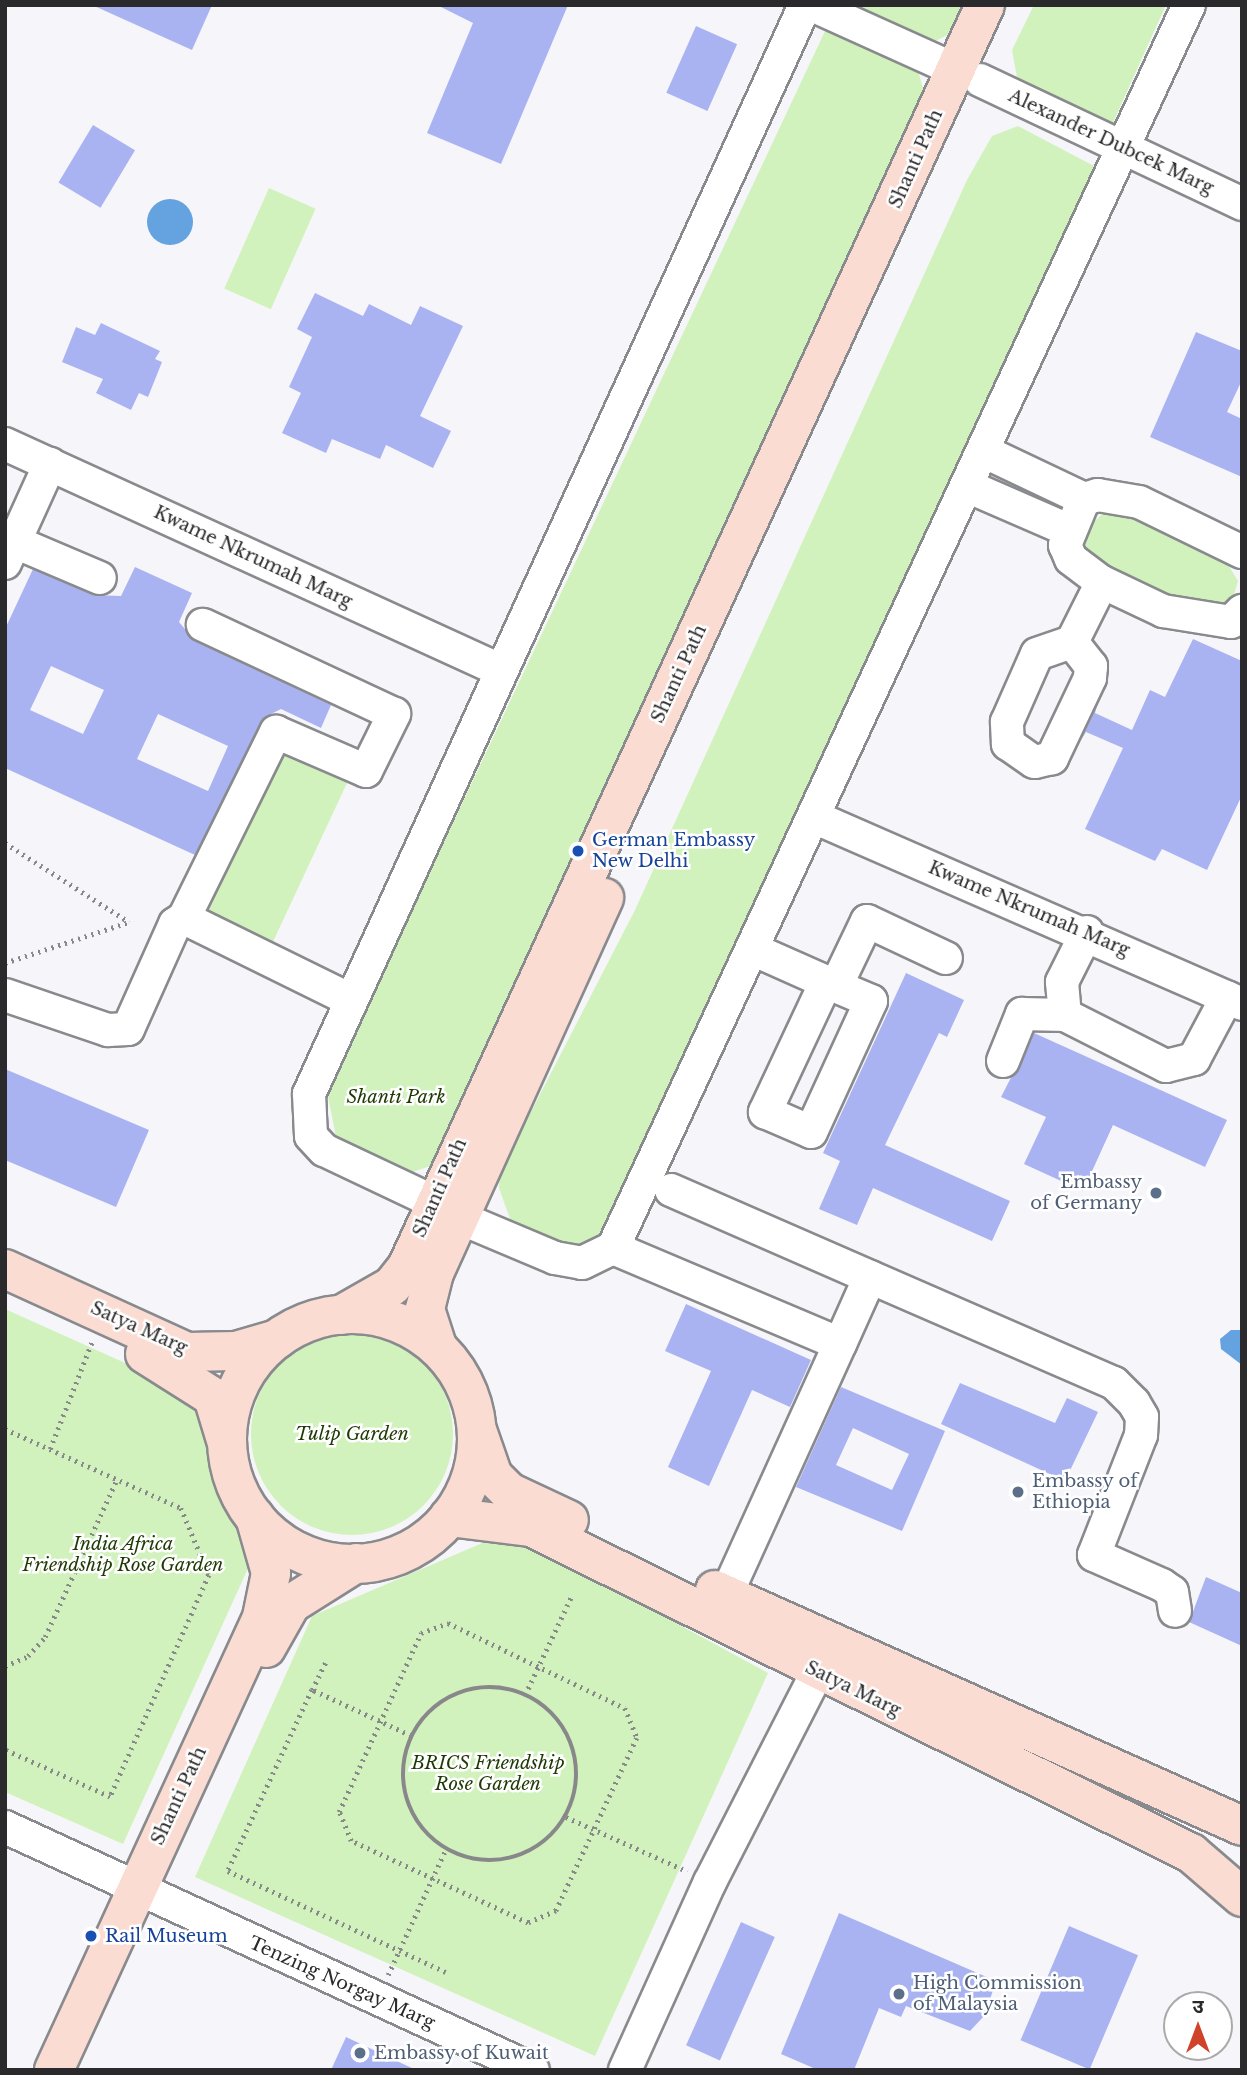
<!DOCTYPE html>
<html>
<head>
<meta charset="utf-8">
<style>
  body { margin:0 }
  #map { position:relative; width:1247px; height:2075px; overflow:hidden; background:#f6f6fa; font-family:"Libre Baskerville","Noto Sans Devanagari",serif }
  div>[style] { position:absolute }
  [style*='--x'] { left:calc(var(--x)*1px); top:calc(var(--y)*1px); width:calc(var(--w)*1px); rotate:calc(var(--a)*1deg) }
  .green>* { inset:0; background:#d1f2bc; transform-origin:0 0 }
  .round { border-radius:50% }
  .water>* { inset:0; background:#64a2e0 }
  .building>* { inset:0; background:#aab3f2; transform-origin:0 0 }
  .path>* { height:4.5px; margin-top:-2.25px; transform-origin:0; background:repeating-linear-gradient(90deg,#88888b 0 2px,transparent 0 7px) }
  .path>.ring { margin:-2.25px; padding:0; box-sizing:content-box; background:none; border:4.5px solid #88888b; border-radius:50% }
  .roads { filter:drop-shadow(2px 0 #898a8d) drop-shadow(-2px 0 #898a8d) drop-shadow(0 2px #898a8d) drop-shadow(0 -2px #898a8d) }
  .minor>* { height:32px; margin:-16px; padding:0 16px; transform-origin:16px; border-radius:16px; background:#fff }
  .major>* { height:38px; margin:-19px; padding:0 19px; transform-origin:19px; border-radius:19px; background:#fbdcd3 }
  .major>.ring { margin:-19px; padding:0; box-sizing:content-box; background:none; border:38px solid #fbdcd3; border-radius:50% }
  .dots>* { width:19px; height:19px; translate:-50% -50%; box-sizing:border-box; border:4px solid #fff; border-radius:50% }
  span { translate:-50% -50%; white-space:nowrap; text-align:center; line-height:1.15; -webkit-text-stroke:5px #fff; paint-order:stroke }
  .street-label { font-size:18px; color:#2a2a2c }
  .transit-label { font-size:18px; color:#164399 }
  .left { translate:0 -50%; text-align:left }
  .park-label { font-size:18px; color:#1e3903; font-style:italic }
  .service-label { font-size:18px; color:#4e5e75 }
  .right { translate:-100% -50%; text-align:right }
  .frame { position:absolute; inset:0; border:7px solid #2a2a2c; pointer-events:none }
  .north { position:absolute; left:1163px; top:1991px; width:70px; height:70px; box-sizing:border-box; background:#fff; border:2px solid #aaaaab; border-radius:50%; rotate:0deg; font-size:19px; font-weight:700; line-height:28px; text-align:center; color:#2a2a2c }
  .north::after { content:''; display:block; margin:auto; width:24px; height:32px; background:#ce4329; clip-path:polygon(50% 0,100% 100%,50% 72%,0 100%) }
</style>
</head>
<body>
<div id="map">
  <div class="green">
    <i style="clip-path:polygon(852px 5px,971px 5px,960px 29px,931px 43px)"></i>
    <i style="clip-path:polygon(1034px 5px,1166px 5px,1111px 127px,1019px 89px,1012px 50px)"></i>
    <i style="clip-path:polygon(826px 29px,918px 71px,928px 105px,439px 1163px,404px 1175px,371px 1169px,336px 1137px,327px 1091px)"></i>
    <i style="clip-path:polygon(1018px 126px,1094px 166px,606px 1244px,584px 1252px,515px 1233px,499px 1188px,500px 1172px,635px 910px,967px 180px,992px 136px)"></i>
    <i style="left:269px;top:188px;width:51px;height:110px;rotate:24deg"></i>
    <i style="clip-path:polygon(1105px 512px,1125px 513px,1227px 563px,1238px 581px,1230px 608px,1208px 617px,1109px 573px,1084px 550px,1092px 523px)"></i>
    <i style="left:278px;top:744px;width:79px;height:192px;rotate:25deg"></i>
    <i style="clip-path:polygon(5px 1309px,192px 1393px,250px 1564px,123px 1844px,5px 1792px)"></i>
    <i class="round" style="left:251px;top:1333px;width:202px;height:202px"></i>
    <i style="clip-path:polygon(508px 1532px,768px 1673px,595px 2056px,195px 1877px,312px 1616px)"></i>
  </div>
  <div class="water">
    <i class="round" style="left:147px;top:199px;width:46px;height:46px"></i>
    <i style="clip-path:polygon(1231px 1330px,1242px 1330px,1242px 1365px,1221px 1349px,1220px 1339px)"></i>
  </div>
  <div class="building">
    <i style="clip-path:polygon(92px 5px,212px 5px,192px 50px)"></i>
    <i style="clip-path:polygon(437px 5px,568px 5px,501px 164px,427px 133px,473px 23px)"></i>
    <i style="left:696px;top:26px;width:45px;height:73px;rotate:24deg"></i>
    <i style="left:93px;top:125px;width:49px;height:67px;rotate:31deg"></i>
    <i style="clip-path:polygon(315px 293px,363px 316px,369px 304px,411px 325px,420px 306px,463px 326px,420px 416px,451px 431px,433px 468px,386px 445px,380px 459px,332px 439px,326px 453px,282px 433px,301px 393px,289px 387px,312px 337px,297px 329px)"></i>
    <i style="clip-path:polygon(101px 323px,160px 351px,155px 359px,162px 362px,148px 397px,139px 393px,131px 410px,96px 393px,103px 379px,62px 362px,76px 327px,95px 335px)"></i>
    <i style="clip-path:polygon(1196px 332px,1242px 351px,1242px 380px,1227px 412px,1242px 419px,1242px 477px,1150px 437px)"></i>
    <i style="clip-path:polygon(evenodd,135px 567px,192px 593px,179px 622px,195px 641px,331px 705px,321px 728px,281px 709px,265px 717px,195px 855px,5px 768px,5px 629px,33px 569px,93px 595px,121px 596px,135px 567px,51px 666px,104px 690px,83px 734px,30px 710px,51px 666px,135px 567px,158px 714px,228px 746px,208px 791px,137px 759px,158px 714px)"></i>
    <i style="clip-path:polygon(1193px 639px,1242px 661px,1242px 795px,1207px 870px,1162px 849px,1155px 861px,1085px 829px,1123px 748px,1086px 732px,1081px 740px,1097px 706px,1095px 713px,1132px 730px,1150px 690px,1165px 697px)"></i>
    <i style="clip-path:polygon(906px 973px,964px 1000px,947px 1037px,939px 1033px,885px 1145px,1010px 1201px,992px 1241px,873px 1188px,857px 1225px,819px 1209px,840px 1161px,823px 1153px)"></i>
    <i style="clip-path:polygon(1034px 1033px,1227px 1120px,1205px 1167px,1113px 1125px,1083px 1191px,1024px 1164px,1046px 1117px,1001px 1097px)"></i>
    <i style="clip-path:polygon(5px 1069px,149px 1130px,116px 1207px,5px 1160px)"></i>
    <i style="clip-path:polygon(686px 1304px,811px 1360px,790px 1407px,752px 1390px,709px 1486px,668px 1467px,711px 1371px,665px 1351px)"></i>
    <i style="clip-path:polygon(960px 1383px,1055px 1423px,1067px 1398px,1098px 1412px,1065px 1481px,941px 1424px)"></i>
    <i style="clip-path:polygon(evenodd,841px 1387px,945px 1431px,902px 1531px,796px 1487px,841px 1387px,853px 1428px,909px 1454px,892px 1490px,836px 1465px,853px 1428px)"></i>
    <i style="clip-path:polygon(1206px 1577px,1242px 1593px,1242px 1646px,1189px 1622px)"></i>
    <i style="clip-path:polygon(839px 1913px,996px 1981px,985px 2015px,970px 2031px,906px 2006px,901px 2017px,879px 2008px,854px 2070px,818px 2070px,781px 2054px)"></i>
    <i style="left:741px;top:1922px;width:37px;height:135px;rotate:24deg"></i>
    <i style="left:1069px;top:1926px;width:75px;height:124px;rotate:23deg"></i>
    <i style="clip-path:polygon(346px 2037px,416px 2070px,331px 2070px)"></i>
  </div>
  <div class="path">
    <i style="--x:5;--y:843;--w:147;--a:32.5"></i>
    <i style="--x:5;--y:963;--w:131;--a:-18.3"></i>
    <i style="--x:5;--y:1429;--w:193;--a:24.2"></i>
    <i style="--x:181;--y:1508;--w:73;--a:67.3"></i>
    <i style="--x:209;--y:1575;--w:243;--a:114"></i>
    <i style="--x:110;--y:1797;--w:115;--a:-155.9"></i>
    <i style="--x:50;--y:1449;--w:118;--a:-68.6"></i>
    <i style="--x:448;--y:1623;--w:196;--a:25.7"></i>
    <i style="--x:625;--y:1708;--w:32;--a:68"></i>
    <i style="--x:637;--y:1738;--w:191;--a:115.1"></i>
    <i style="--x:556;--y:1911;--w:30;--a:157"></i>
    <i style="--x:528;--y:1923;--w:195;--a:-155.1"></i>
    <i style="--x:351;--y:1841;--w:31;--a:-112"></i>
    <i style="--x:339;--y:1812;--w:197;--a:-65.4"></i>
    <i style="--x:421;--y:1633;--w:29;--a:-20"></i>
    <i style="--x:5;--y:1666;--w:25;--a:-23"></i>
    <i style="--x:28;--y:1656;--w:25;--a:-48"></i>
    <i style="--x:45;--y:1637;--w:174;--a:-65.5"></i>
    <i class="ring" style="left:403px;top:1687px;width:169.5px;height:169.5px"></i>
    <i style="--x:312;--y:1690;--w:34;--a:-64"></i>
    <i style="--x:525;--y:1695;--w:110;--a:-64.8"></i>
    <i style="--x:411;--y:1736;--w:109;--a:-155.1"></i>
    <i style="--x:312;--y:1690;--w:200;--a:114.9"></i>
    <i style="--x:228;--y:1871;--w:240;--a:24.9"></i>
    <i style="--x:566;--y:1817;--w:133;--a:24.1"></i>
    <i style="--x:388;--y:1975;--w:139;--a:-65.3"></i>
  </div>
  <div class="roads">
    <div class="minor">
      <i style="--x:812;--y:5;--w:158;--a:24.3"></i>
      <i style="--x:980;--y:80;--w:290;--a:25.3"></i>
      <i style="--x:5;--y:444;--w:544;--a:24.54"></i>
      <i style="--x:983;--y:451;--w:112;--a:25.4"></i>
      <i style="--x:967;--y:486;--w:110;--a:23.5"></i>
      <i style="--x:15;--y:542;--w:92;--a:23"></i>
      <i style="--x:1242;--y:552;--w:114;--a:-154.1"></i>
      <i style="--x:1139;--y:502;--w:42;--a:-170.3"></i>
      <i style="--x:1098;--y:495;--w:15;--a:164"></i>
      <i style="--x:1084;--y:499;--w:50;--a:112.4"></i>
      <i style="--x:1065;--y:545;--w:15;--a:67"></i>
      <i style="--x:1071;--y:559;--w:39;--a:37"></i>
      <i style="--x:1102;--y:582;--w:68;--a:25.4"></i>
      <i style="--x:1163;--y:611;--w:69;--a:9.2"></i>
      <i style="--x:1231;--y:622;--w:16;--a:-45"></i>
      <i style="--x:5;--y:563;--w:109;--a:-65.6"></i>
      <i style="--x:1072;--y:642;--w:31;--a:52"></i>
      <i style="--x:1091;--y:666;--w:12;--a:95"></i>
      <i style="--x:1090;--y:678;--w:89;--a:115.4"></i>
      <i style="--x:1052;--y:758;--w:18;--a:167"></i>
      <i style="--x:1034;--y:762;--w:32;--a:-145"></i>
      <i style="--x:1008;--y:744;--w:22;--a:-93"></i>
      <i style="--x:1007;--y:722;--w:74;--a:-66.2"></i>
      <i style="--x:1037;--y:654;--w:37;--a:-19"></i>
      <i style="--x:1072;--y:642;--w:67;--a:-63.4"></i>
      <i style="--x:814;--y:817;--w:467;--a:23.6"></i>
      <i style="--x:184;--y:918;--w:208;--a:-63.7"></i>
      <i style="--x:276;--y:732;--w:98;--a:23.4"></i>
      <i style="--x:366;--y:771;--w:64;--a:-63.8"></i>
      <i style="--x:394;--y:714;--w:211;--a:-155"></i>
      <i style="--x:1087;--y:932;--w:56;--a:116.6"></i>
      <i style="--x:1062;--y:982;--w:33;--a:85"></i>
      <i style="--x:1065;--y:1015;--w:113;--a:26.8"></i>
      <i style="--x:1166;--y:1066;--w:29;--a:-14"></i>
      <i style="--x:1194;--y:1059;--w:70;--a:-62"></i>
      <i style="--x:752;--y:949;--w:81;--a:24"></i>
      <i style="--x:826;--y:982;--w:144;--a:115.1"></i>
      <i style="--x:765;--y:1112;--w:50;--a:23.5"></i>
      <i style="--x:811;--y:1132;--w:144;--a:-65.4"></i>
      <i style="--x:871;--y:1001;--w:49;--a:-157.1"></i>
      <i style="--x:836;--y:986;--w:72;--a:-64.5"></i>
      <i style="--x:867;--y:921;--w:87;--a:25.1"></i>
      <i style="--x:5;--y:995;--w:109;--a:18.8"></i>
      <i style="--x:108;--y:1030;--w:20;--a:-3"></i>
      <i style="--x:128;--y:1029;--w:115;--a:-65.9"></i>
      <i style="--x:175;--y:924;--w:11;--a:-34"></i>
      <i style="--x:184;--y:918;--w:186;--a:26.2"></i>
      <i style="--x:1003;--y:1061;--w:51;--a:-68"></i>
      <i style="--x:1022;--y:1014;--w:43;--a:1.3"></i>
      <i style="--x:432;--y:1201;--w:119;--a:-154.7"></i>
      <i style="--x:324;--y:1150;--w:19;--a:-133"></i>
      <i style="--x:311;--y:1136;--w:42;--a:-92.7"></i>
      <i style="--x:309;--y:1094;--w:1197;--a:-65.51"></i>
      <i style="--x:460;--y:1218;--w:103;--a:22.8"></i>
      <i style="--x:555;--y:1258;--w:27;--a:10"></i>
      <i style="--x:582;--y:1263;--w:34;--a:-26"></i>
      <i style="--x:613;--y:1248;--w:1370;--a:-65.14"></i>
      <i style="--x:613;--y:1248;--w:246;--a:22.9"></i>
      <i style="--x:840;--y:1344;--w:73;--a:-65.9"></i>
      <i style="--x:870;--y:1277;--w:217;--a:-156.4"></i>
      <i style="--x:870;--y:1277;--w:266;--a:23.5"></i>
      <i style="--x:1114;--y:1383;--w:28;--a:45"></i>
      <i style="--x:1134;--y:1403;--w:16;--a:60"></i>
      <i style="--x:1142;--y:1417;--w:18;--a:93"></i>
      <i style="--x:1141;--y:1435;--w:129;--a:111.4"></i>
      <i style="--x:1094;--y:1555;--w:74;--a:23.8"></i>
      <i style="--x:1162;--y:1585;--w:12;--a:35"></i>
      <i style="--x:1172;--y:1592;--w:19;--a:81"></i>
      <i style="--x:726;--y:1595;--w:276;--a:-65.6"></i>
      <i style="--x:5;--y:1827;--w:581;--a:24.71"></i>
      <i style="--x:625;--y:2070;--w:206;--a:-65.7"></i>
      <i style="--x:710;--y:1882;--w:235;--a:-62.9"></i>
    </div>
    <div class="major">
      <i style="--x:5;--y:1269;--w:200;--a:24.5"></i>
      <i style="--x:187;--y:1352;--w:49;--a:-1.2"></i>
      <i style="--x:236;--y:1351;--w:43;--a:-16.3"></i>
      <i class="ring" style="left:227px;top:1314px;width:212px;height:212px"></i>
      <i style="--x:341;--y:1315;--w:59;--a:-29.6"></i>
      <i style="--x:392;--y:1286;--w:24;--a:-52"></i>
      <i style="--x:407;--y:1267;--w:1388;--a:-65.39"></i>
      <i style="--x:437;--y:1346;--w:39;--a:-108"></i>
      <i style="--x:425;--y:1309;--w:37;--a:-76"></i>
      <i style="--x:434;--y:1273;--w:412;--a:-65.6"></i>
      <i style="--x:145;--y:1354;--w:80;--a:32.3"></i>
      <i style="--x:213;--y:1397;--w:45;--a:73.2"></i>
      <i style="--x:478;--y:1433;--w:46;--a:70.8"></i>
      <i style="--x:493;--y:1476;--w:23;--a:45"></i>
      <i style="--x:509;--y:1492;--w:66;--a:25"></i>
      <i style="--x:449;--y:1517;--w:83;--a:7"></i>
      <i style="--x:531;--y:1527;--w:736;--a:26.29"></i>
      <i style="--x:1191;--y:1853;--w:67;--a:40.8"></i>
      <i style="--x:715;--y:1590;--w:577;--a:24.12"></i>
      <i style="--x:266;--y:1648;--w:51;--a:-60.4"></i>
      <i style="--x:291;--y:1604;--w:77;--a:-32.2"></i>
      <i style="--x:54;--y:2070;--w:498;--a:-65.3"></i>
      <i style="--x:262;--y:1617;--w:45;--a:-78.4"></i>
      <i style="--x:271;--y:1573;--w:58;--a:-105.9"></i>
    </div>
  </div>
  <div class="dots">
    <i style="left:578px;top:851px;background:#1a4fb4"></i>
    <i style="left:1156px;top:1193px;background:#5c6f8a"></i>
    <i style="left:1018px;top:1492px;background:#5c6f8a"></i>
    <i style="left:91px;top:1936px;background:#1a4fb4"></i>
    <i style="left:899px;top:1994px;background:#5c6f8a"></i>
    <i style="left:360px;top:2053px;background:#5c6f8a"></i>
  </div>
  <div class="street-label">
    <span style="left:1111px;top:142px;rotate:25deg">Alexander Dubcek Marg</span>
    <span style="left:916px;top:159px;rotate:-66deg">Shanti Path</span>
    <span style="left:253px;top:557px;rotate:25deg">Kwame Nkrumah Marg</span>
    <span style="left:679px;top:674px;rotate:-65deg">Shanti Path</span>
    <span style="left:1029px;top:909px;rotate:23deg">Kwame Nkrumah Marg</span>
    <span style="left:440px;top:1188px;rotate:-66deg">Shanti Path</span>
    <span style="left:139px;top:1328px;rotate:24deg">Satya Marg</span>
    <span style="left:853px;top:1689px;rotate:26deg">Satya Marg</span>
    <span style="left:179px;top:1796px;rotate:-65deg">Shanti Path</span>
    <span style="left:342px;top:1983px;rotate:24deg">Tenzing Norgay Marg</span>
  </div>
  <div class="transit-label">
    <span class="left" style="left:592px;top:851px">German Embassy<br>New Delhi</span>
    <span class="left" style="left:105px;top:1936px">Rail Museum</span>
  </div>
  <div class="park-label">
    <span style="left:396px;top:1097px">Shanti Park</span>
    <span style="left:352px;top:1434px">Tulip Garden</span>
    <span style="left:123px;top:1555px">India Africa<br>Friendship Rose Garden</span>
    <span style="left:488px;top:1774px">BRICS Friendship<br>Rose Garden</span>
  </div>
  <div class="service-label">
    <span class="right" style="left:1142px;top:1193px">Embassy<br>of Germany</span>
    <span class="left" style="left:1032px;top:1492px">Embassy of<br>Ethiopia</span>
    <span class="left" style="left:913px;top:1994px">High Commission<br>of Malaysia</span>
    <span class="left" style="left:374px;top:2053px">Embassy of Kuwait</span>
  </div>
  <div class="frame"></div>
  <div class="north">उ</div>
</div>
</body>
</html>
